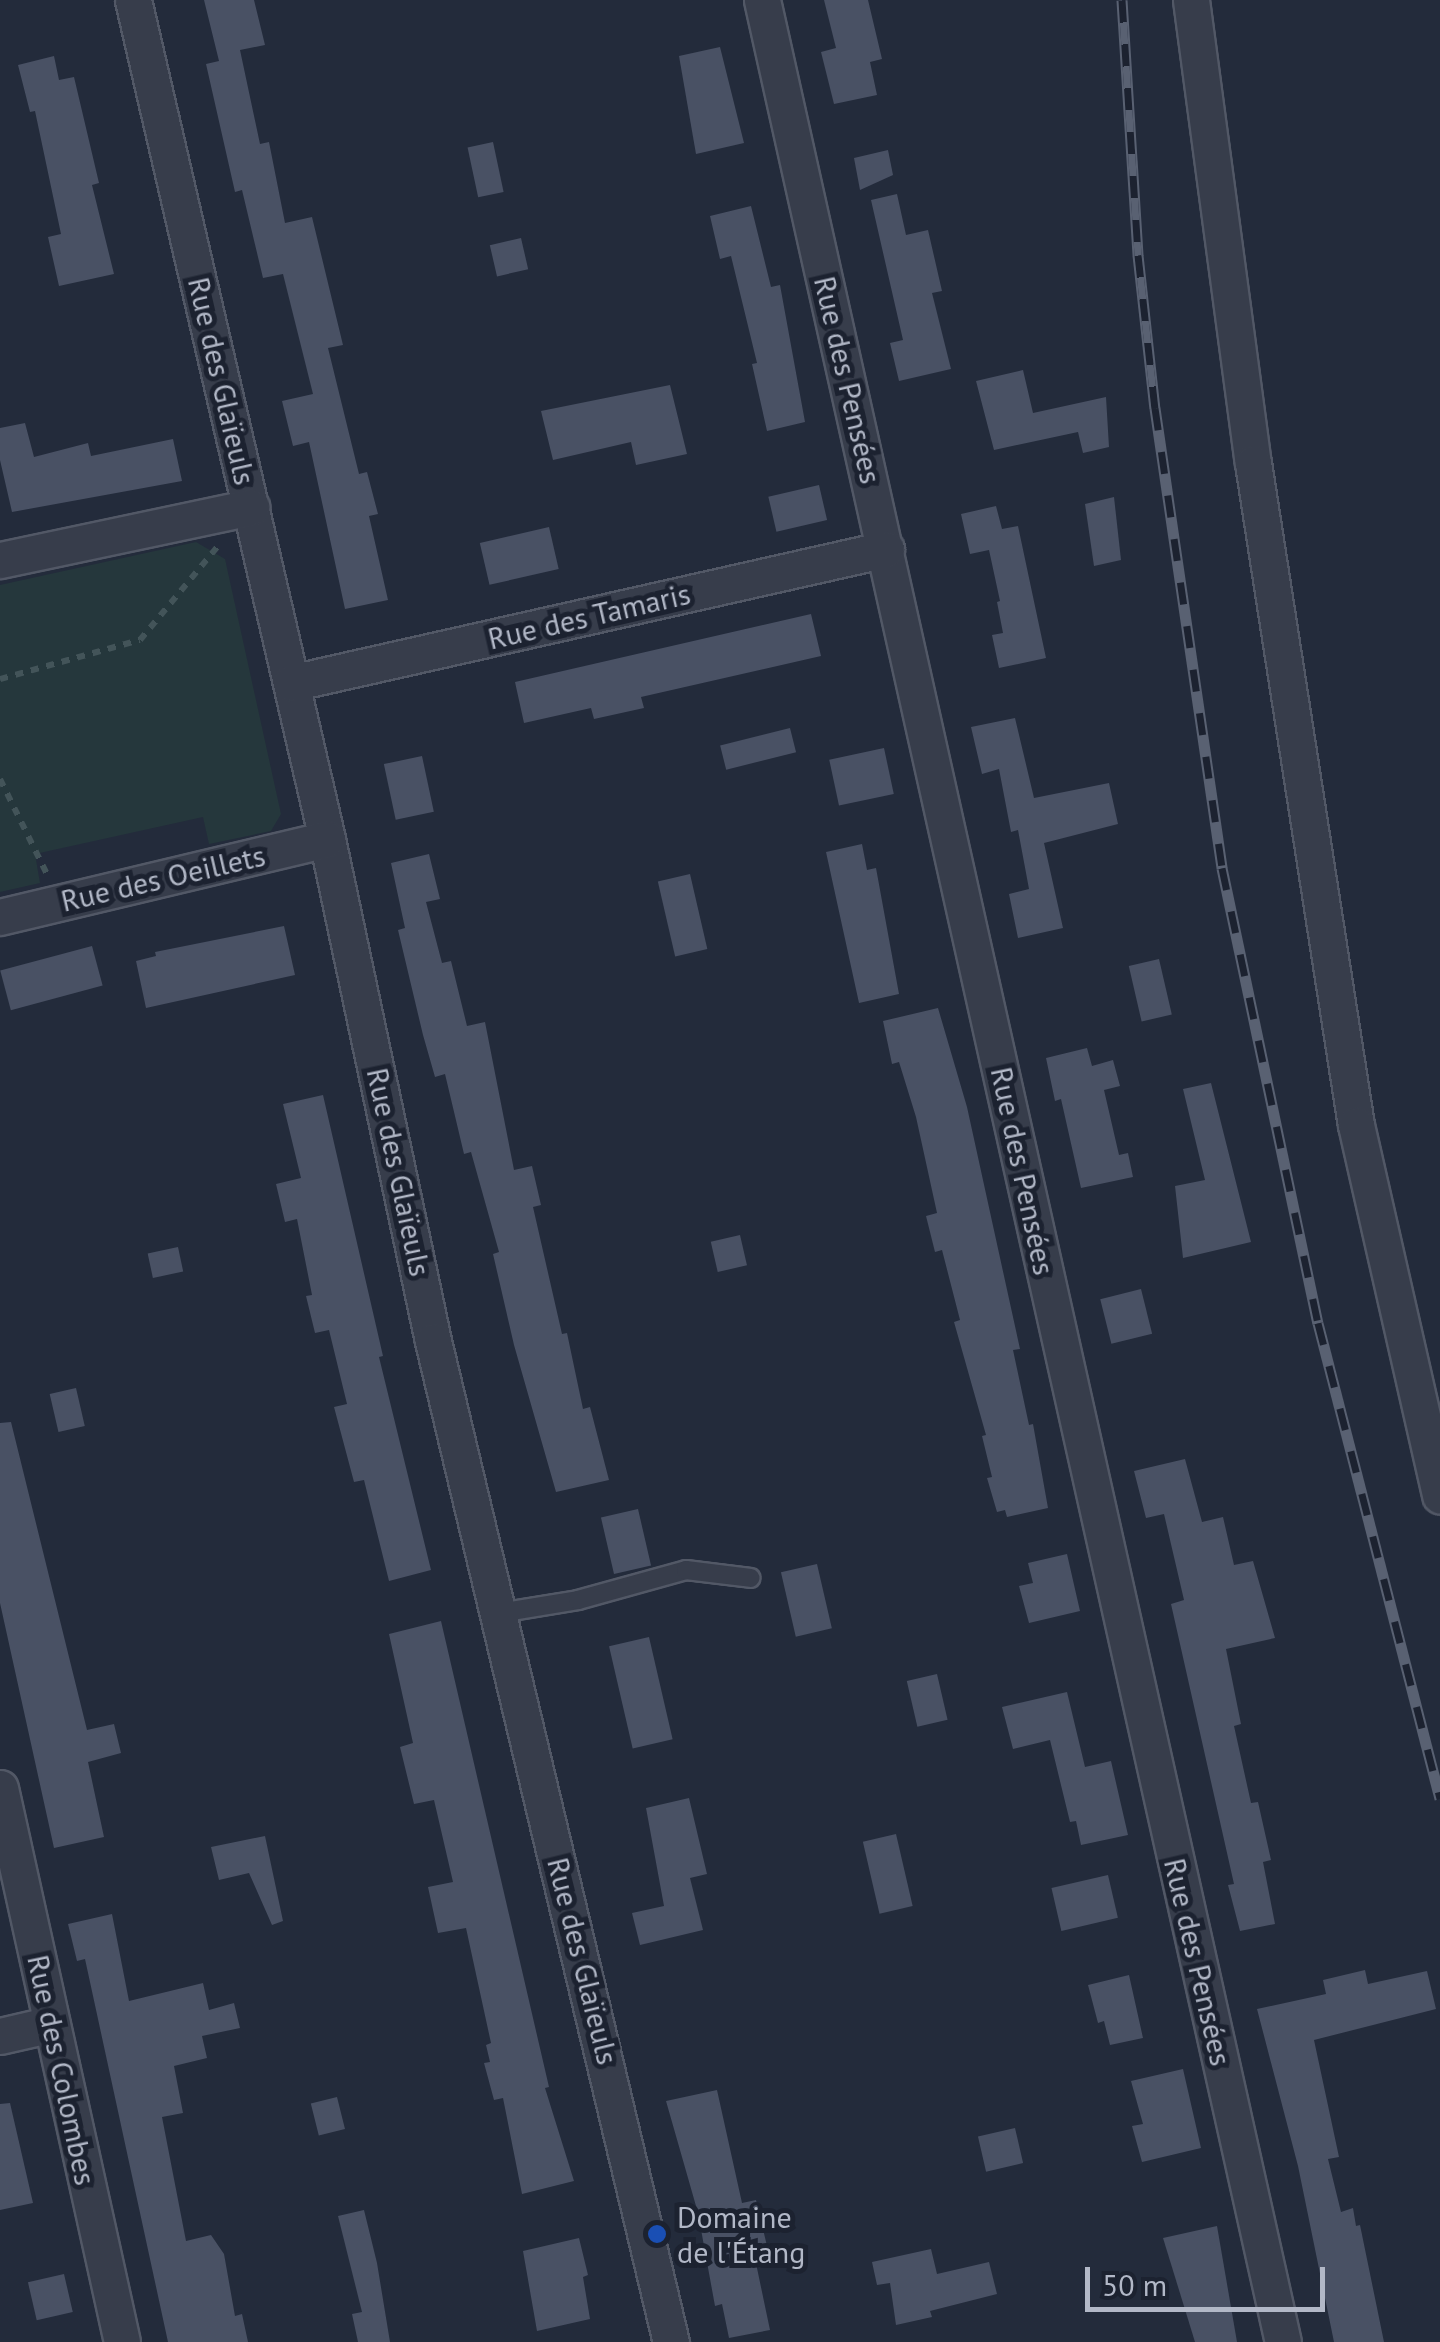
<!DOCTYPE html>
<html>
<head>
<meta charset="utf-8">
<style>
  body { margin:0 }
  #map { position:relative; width:1440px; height:2342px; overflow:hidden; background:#232b3b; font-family:"PT Sans",sans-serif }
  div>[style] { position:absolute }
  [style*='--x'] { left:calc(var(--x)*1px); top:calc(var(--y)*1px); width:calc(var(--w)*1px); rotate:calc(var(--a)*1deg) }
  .green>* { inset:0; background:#25373c }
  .building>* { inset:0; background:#495164; transform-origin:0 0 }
  .path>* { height:6px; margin-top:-3px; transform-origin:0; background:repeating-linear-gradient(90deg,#435459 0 8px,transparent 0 16px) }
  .roads { filter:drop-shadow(2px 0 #525866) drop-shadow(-2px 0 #525866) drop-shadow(0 2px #525866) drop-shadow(0 -2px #525866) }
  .service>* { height:18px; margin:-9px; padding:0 9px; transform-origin:9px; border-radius:9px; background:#373d4b }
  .minor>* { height:35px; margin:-17.5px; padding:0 17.5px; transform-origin:17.5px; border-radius:17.5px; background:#373d4b }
  .rail>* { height:11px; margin-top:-5.5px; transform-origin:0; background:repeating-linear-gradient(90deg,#1c2230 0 22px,#596172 0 44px); box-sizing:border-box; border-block:2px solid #596172 }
  .dots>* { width:28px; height:28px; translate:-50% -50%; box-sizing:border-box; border:5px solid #1c2230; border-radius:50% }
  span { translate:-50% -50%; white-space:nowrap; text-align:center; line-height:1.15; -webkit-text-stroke:10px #1c2230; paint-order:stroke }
  .street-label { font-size:30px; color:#b2b8c7 }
  .poi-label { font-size:30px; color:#b2b8c7 }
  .left { translate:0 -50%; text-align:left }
  .scale { position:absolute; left:1085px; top:2267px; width:240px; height:45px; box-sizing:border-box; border:5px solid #b2b8c7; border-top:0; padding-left:12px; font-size:30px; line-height:35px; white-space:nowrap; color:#b2b8c7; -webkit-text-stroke:8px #1c2230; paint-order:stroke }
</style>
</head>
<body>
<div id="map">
  <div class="green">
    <i style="clip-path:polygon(196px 542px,225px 559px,281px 814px,271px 831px,209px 844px,203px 817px,35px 854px,40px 883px,0 892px,0 585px)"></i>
  </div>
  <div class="building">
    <i style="clip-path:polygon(204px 0,254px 0,265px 45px,240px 50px,260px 144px,269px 142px,285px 223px,312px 217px,343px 345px,328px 348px,359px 474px,367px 472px,378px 514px,369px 516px,388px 600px,345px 609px,309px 442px,293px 446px,282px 401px,313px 394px,283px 274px,263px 278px,242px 190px,235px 192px,206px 64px,219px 61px)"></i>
    <i style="clip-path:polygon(824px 0,868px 0,882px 59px,870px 62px,877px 95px,834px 104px,821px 52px,836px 48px)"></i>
    <i style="clip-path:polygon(720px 47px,744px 143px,696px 154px,679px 56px)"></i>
    <i style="clip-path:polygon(54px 56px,59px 80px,74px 77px,99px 183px,92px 185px,114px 274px,59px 286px,48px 237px,61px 234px,35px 111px,30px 112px,18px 65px)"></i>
    <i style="left:493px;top:142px;width:51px;height:26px;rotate:78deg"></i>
    <i style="clip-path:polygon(888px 150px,893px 175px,860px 190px,854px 158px)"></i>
    <i style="clip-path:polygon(897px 194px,906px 235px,928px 230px,942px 291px,932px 293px,951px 369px,899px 381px,890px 343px,903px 340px,871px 200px)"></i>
    <i style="clip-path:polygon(751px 206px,771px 287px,780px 285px,805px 422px,767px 431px,752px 364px,757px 363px,731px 256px,720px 259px,710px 216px)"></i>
    <i style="left:521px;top:238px;width:32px;height:32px;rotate:77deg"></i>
    <i style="clip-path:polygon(1023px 370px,1033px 413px,1106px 397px,1109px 447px,1083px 453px,1078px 432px,994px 450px,976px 381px)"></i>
    <i style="clip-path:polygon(670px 385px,687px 454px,636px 465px,631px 442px,553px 460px,541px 411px)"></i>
    <i style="clip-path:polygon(25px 423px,34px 457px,88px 443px,91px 456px,173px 439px,182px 481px,12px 512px,0 460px,0 428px)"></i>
    <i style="left:819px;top:485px;width:36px;height:52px;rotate:77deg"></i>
    <i style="clip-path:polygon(1114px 497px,1121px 560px,1094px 566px,1085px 504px)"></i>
    <i style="clip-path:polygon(996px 506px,1002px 529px,1018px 526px,1046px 658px,999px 668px,992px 635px,1003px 633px,997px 602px,1000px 601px,989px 550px,970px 554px,961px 514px)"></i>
    <i style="left:549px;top:527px;width:43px;height:71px;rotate:77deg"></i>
    <i style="clip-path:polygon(811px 614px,821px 656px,641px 697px,644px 708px,594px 719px,591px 708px,524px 723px,515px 682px)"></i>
    <i style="clip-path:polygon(1015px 718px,1034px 798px,1109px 783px,1118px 824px,1044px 843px,1063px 928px,1018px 938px,1009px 894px,1029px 889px,1018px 830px,1011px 832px,999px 769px,982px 774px,971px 727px)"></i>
    <i style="left:790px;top:728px;width:25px;height:72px;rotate:76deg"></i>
    <i style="left:884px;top:748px;width:47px;height:56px;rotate:78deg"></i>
    <i style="left:422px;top:756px;width:57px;height:39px;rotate:78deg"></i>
    <i style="clip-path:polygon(862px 844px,867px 870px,876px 868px,899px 994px,859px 1003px,826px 852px)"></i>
    <i style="clip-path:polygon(429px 854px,440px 899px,426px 902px,442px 963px,451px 961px,467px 1026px,485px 1022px,514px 1170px,532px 1166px,541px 1205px,533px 1207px,562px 1334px,567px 1333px,583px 1409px,590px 1407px,609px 1480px,556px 1492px,514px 1345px,493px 1254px,499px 1252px,471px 1152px,464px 1154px,445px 1074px,435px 1077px,423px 1035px,398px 930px,405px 928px,391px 863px)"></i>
    <i style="left:690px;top:874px;width:77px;height:33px;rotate:77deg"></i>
    <i style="clip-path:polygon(284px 926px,295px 975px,146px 1008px,136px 961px,156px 956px,155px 952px)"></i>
    <i style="left:92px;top:946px;width:41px;height:95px;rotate:75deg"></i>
    <i style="left:1159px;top:959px;width:57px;height:31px;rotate:77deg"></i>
    <i style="clip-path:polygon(938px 1008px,967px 1107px,1020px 1349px,1013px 1350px,1029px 1425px,1033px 1424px,1048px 1508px,1007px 1517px,1005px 1510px,997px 1512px,987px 1478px,992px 1477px,982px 1436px,986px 1435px,954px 1322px,960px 1320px,942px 1250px,935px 1252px,926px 1216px,937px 1213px,916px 1117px,899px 1062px,892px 1064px,883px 1021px)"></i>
    <i style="clip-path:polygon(1087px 1048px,1092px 1066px,1113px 1060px,1120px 1086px,1104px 1090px,1119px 1155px,1128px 1153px,1133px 1177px,1081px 1188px,1061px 1099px,1055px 1101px,1046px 1058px)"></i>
    <i style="clip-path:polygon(1211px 1083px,1251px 1242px,1183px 1258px,1175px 1186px,1205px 1180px,1183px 1089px)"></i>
    <i style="clip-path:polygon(323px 1095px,383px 1356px,379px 1357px,431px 1570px,389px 1581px,364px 1480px,354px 1482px,334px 1407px,347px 1404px,329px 1330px,315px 1333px,306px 1296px,312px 1295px,297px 1219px,285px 1222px,276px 1184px,301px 1178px,283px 1104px)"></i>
    <i style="left:740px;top:1235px;width:31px;height:30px;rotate:77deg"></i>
    <i style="left:178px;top:1247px;width:25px;height:31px;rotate:78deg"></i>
    <i style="left:1141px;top:1289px;width:46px;height:42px;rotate:76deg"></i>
    <i style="left:76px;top:1388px;width:39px;height:27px;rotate:77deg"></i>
    <i style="clip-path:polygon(11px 1422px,87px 1730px,114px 1724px,121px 1753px,88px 1762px,104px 1837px,54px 1848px,0 1603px,0 1423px)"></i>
    <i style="clip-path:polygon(1185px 1459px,1202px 1522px,1223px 1517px,1234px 1565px,1253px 1561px,1275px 1638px,1226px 1649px,1241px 1724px,1234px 1726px,1251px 1803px,1258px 1802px,1271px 1860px,1263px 1862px,1275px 1924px,1240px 1931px,1228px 1885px,1234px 1884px,1171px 1604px,1184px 1600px,1164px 1514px,1146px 1518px,1134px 1471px)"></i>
    <i style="left:638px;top:1509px;width:58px;height:38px;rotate:77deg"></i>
    <i style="clip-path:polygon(1067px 1554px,1080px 1611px,1029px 1623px,1019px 1586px,1033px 1583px,1028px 1563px)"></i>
    <i style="left:817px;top:1564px;width:66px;height:37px;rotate:77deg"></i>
    <i style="clip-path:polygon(441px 1621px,549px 2087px,545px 2088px,574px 2181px,522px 2194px,503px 2098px,494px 2100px,484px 2063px,490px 2062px,486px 2045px,491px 2043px,466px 1928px,438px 1933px,428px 1887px,453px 1882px,434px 1800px,414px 1804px,400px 1747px,413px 1743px,389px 1634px)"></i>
    <i style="left:649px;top:1637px;width:105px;height:41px;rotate:77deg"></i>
    <i style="left:937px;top:1674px;width:47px;height:31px;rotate:77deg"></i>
    <i style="clip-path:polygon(1067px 1692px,1085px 1767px,1111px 1761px,1128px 1835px,1081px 1845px,1076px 1821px,1070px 1822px,1050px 1740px,1013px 1749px,1002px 1707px)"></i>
    <i style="clip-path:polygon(689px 1798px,707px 1874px,690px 1878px,703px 1930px,640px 1945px,632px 1913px,664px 1906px,646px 1808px)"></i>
    <i style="left:896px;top:1834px;width:74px;height:34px;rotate:77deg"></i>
    <i style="clip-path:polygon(265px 1836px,283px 1921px,272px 1925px,249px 1873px,219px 1880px,211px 1847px)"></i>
    <i style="left:1108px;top:1875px;width:44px;height:58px;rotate:77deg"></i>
    <i style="clip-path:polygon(112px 1914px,129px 2001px,203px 1983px,209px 2010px,234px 2003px,240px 2028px,202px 2036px,207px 2058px,174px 2066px,183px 2113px,162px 2117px,186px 2241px,211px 2235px,224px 2254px,235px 2316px,242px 2314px,248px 2342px,168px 2342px,85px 1959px,77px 1961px,68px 1924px)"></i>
    <i style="clip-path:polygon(1365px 1970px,1368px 1984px,1427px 1971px,1436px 2009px,1314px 2040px,1339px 2157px,1328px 2159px,1341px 2212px,1353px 2208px,1356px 2226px,1360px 2225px,1384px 2342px,1334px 2342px,1298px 2166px,1257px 2009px,1326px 1994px,1323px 1980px)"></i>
    <i style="clip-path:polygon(1129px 1975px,1143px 2038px,1110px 2045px,1104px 2021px,1098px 2023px,1088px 1985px)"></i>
    <i style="clip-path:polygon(1183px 2069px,1201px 2148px,1142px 2162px,1132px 2126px,1143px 2124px,1131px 2081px)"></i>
    <i style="clip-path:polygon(717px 2090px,742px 2203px,756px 2200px,767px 2246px,753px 2249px,770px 2330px,729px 2338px,722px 2304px,715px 2306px,698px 2213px,666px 2101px)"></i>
    <i style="left:337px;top:2097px;width:33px;height:27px;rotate:76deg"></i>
    <i style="clip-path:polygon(10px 2103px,33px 2203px,0 2210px,0 2104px)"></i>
    <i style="left:1015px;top:2128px;width:36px;height:38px;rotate:77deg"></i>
    <i style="clip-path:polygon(364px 2210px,377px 2263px,390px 2342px,358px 2342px,352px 2314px,362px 2312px,338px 2216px)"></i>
    <i style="clip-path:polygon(1217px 2226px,1237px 2342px,1195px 2342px,1163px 2238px)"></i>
    <i style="clip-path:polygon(579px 2238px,588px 2275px,583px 2277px,590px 2319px,537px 2331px,523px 2251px)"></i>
    <i style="clip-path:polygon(931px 2249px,937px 2274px,989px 2262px,997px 2294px,930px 2311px,932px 2317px,896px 2325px,890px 2283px,877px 2285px,872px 2262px)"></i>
    <i style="left:64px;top:2274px;width:39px;height:37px;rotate:77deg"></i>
  </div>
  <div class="path">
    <i style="--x:0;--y:679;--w:145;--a:-15.6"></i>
    <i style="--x:140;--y:640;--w:122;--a:-50.3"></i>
    <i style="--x:0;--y:779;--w:108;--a:63.7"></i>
  </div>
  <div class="roads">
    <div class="service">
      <i style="--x:499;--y:1613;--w:80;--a:-9.3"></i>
      <i style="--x:578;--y:1600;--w:112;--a:-15.5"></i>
      <i style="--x:686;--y:1570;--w:65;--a:7"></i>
    </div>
    <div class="minor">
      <i style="--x:133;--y:0;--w:861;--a:76.98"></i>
      <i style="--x:327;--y:839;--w:513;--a:78.08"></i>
      <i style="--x:433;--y:1341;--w:1029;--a:76.63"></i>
      <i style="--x:762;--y:0;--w:2399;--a:77.46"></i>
      <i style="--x:1191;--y:0;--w:467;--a:82.4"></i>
      <i style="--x:1253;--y:463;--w:670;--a:81.16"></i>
      <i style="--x:1356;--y:1125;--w:380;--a:77.2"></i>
      <i style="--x:0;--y:560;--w:257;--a:-11.9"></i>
      <i style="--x:291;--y:683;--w:610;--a:-12.69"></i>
      <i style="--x:0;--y:917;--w:336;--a:-13.4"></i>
      <i style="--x:0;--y:1788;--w:567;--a:77.58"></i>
      <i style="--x:0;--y:2036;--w:53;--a:-13"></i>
    </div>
  </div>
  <div class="rail">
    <i style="--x:1122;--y:0;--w:256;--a:86.4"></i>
    <i style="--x:1138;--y:255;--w:154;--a:83.7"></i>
    <i style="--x:1155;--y:408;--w:465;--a:81.7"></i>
    <i style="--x:1222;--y:868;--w:465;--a:78.1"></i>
    <i style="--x:1318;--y:1323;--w:491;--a:75.6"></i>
  </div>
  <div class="dots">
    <i style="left:657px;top:2234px;background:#1a4fb4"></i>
  </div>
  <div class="street-label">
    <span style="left:848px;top:380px;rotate:77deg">Rue des Pensées</span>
    <span style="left:222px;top:381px;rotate:77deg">Rue des Glaïeuls</span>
    <span style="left:589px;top:616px;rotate:-13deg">Rue des Tamaris</span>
    <span style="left:163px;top:878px;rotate:-13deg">Rue des Oeillets</span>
    <span style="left:1023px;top:1171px;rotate:78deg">Rue des Pensées</span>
    <span style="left:399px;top:1172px;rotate:78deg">Rue des Glaïeuls</span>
    <span style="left:583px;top:1961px;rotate:76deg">Rue des Glaïeuls</span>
    <span style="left:1198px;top:1962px;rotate:77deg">Rue des Pensées</span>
    <span style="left:62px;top:2070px;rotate:78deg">Rue des Colombes</span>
  </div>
  <div class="poi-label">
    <span class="left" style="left:677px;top:2234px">Domaine<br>de l'Étang</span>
  </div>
  <div class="scale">50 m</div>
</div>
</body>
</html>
